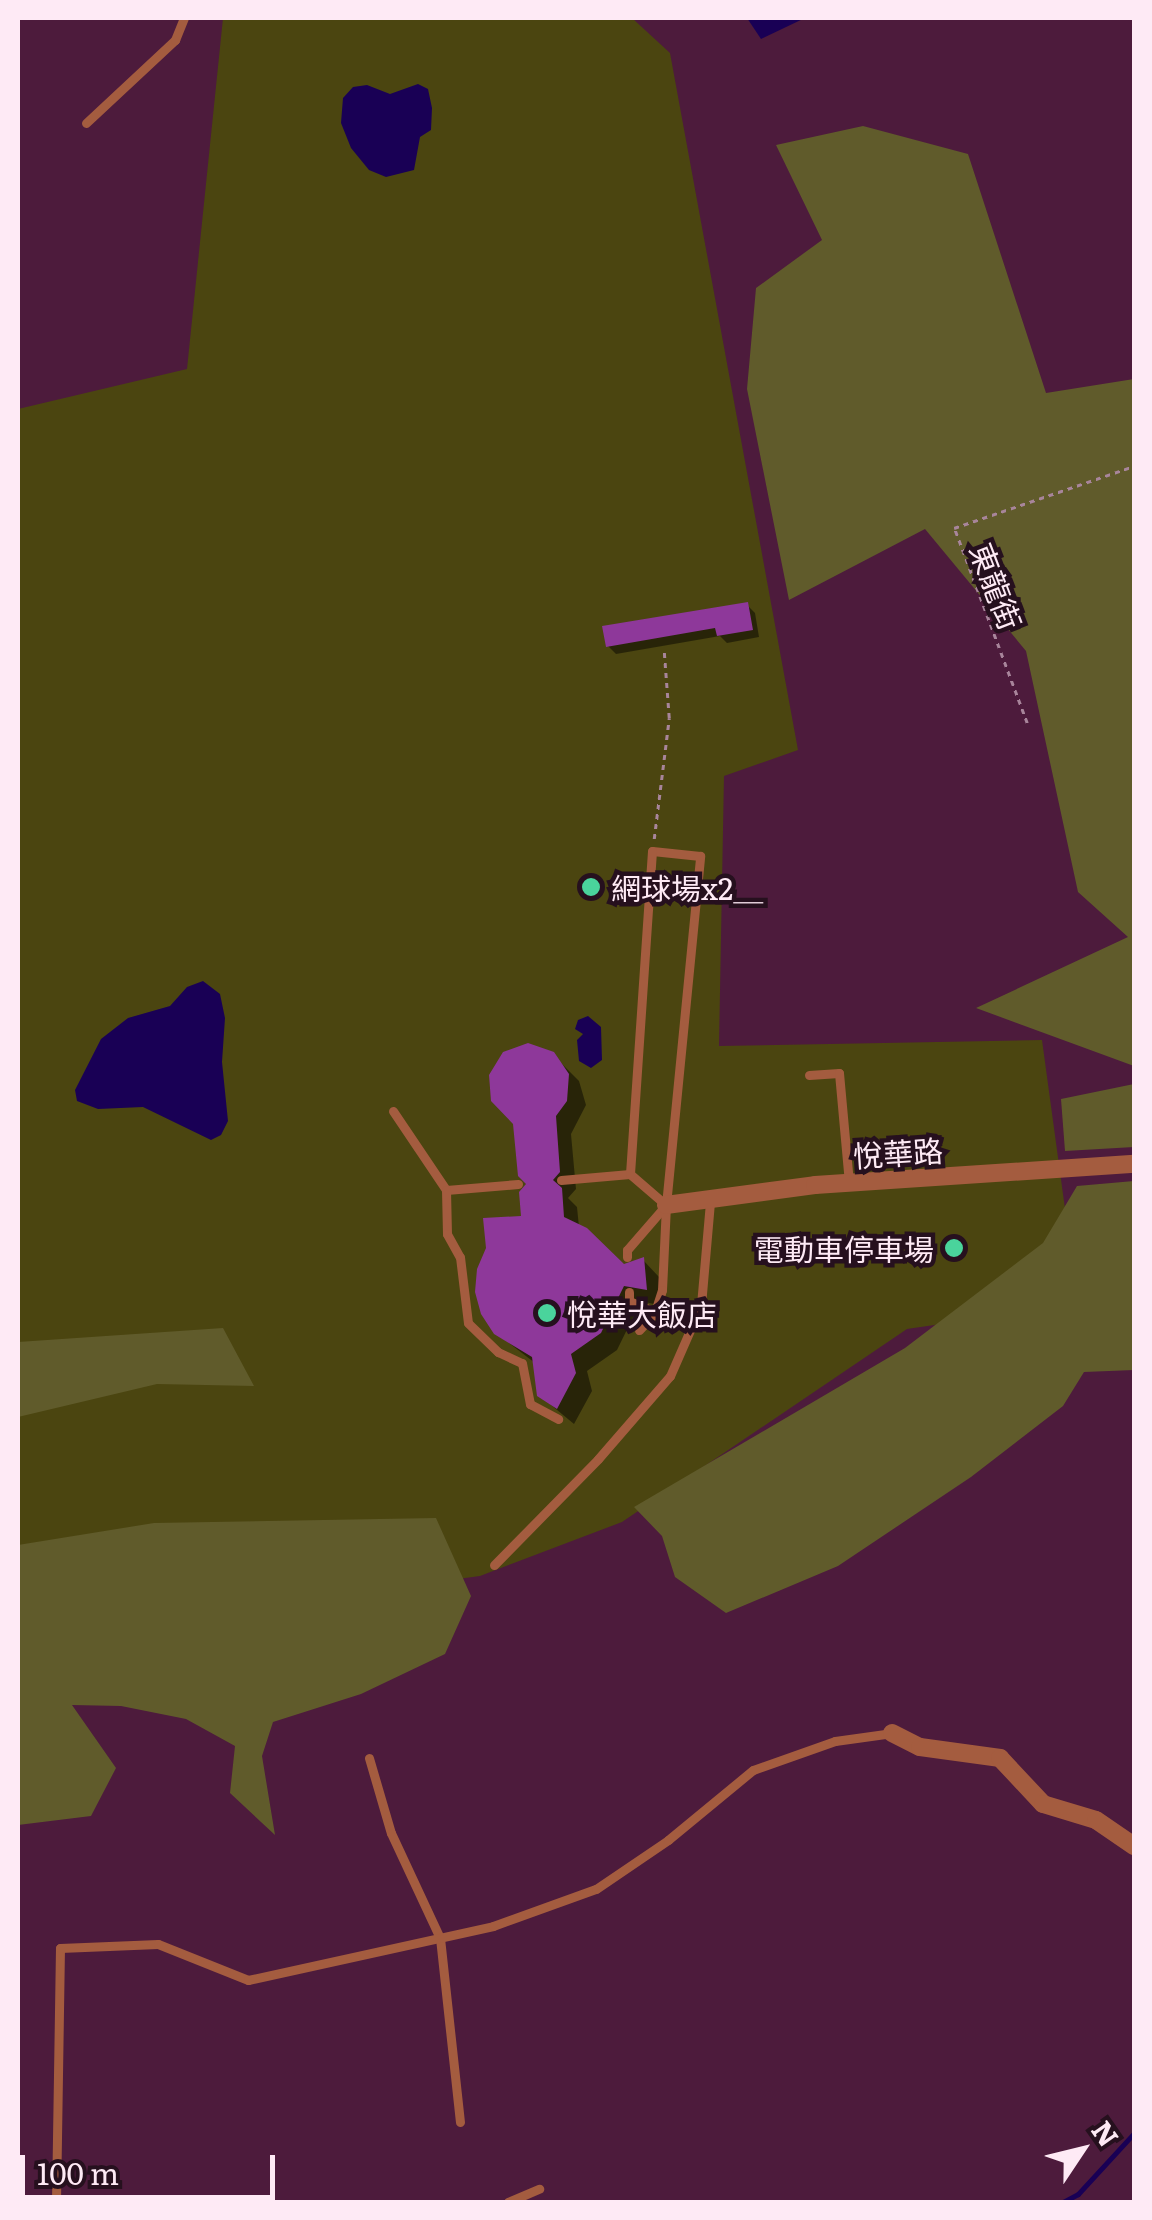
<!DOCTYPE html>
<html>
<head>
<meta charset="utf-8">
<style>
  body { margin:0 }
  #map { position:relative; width:1152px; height:2220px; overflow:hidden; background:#4d1b3c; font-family:Literata,"Noto Sans TC",serif }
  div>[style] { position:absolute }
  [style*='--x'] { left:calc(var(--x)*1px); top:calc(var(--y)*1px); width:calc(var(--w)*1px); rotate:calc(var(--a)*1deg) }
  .green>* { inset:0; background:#4b4510 }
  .forest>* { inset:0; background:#605b2b }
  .water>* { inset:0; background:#190055 }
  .shadow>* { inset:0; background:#0007 }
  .stream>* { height:5px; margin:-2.5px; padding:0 2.5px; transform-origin:2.5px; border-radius:2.5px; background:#190055 }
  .building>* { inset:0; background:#8e389a }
  .path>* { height:2.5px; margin-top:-1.25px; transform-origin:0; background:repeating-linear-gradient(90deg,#a8859b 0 5px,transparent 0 10px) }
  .lane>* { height:9px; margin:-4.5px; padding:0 4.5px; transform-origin:4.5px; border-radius:4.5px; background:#a45c3f }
  .street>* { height:18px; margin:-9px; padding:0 9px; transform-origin:9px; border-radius:9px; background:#a45c3f }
  .dots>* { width:28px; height:28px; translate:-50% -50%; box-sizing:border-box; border:5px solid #26101e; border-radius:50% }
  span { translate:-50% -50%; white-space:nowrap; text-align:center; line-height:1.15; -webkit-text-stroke:9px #26101e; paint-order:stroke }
  .street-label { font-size:30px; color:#feeaf5 }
  .poi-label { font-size:30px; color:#feeaf5 }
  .left { translate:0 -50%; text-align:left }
  .right { translate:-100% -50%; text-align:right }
  .frame { position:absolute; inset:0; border:20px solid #feeaf5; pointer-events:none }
  .north { position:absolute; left:1032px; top:2100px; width:100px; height:100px; -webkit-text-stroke:8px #26101e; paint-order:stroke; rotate:55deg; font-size:28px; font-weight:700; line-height:40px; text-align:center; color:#feeaf5 }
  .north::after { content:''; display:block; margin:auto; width:35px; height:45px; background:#feeaf5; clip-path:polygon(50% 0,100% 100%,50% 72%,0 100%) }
  .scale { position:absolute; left:20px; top:2155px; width:255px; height:45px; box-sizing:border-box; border:5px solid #feeaf5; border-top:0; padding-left:12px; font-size:30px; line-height:35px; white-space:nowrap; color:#feeaf5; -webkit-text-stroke:8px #26101e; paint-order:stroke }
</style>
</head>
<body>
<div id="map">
  <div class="green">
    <i style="clip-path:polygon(223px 18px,632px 18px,670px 53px,798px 750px,724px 776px,719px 1046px,1042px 1040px,1078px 1304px,907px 1329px,622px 1522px,480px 1576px,18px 1639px,18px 409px,187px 369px)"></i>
  </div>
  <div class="forest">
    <i style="clip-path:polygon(863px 126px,968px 154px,1046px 393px,1134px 379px,1134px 1066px,976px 1008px,1128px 937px,1078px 892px,1026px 651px,925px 529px,789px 600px,747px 389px,756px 288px,822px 240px,776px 145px)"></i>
    <i style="clip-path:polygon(1134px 1084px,1134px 1147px,1065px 1151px,1061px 1099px)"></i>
    <i style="clip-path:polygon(1134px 1181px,1134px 1370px,1084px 1372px,1063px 1406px,971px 1477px,838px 1566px,726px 1613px,675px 1577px,662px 1536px,634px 1507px,905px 1348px,1043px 1243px,1077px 1186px)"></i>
    <i style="clip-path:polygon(223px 1328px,254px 1386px,157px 1384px,18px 1417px,18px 1342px)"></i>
    <i style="clip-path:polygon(436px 1518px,471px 1596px,445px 1654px,361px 1694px,273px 1722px,262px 1756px,275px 1835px,230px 1793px,235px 1746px,186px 1719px,121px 1706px,72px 1705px,116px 1768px,91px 1816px,18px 1825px,18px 1545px,154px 1523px)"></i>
  </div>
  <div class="water">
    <i style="clip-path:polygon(747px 18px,805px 18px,761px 39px)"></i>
    <i style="clip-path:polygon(418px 84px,428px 89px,432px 108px,431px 130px,420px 137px,414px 170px,386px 177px,369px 170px,351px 148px,341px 123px,343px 98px,353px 87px,367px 85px,390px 94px)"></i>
    <i style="clip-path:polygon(203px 981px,220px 994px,225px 1018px,222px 1062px,228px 1121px,221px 1135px,211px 1140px,143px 1107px,98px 1109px,77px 1101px,75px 1090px,101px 1039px,128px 1018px,170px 1006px,187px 987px)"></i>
    <i style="clip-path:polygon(588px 1016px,601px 1027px,602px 1060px,591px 1068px,579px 1061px,577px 1040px,583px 1034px,575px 1029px,578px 1020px)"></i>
  </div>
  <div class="shadow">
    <i style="clip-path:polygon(747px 605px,755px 613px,759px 637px,727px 643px,720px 636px,616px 654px,608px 646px)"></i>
    <i style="clip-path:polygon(561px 1063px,579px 1081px,586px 1105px,571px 1134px,576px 1189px,568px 1198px,577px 1207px,579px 1227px,623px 1267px,643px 1260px,659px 1277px,662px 1306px,641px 1301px,617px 1350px,587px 1371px,592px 1391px,574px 1424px,539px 1395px,535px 1363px,496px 1333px)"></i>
  </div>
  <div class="stream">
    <i style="--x:1063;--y:2202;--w:17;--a:-28"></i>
    <i style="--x:1078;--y:2194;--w:83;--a:-47.4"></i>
  </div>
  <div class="building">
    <i style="clip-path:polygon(748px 602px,753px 630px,717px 636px,715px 628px,606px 647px,602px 626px)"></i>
    <i style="clip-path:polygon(528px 1043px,554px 1052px,569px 1074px,567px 1101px,556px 1116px,560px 1172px,553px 1180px,562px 1188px,564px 1217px,587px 1228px,624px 1264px,644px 1257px,647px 1290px,624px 1286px,601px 1333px,571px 1354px,576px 1373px,557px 1409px,537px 1396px,532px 1357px,494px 1334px,481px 1314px,475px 1292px,477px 1269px,486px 1248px,483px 1218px,521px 1216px,519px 1192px,526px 1184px,518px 1176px,513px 1124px,491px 1101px,489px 1075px,503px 1052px)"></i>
  </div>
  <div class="path">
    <i style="--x:1027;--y:723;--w:208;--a:-110.5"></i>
    <i style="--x:954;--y:528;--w:190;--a:-19"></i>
    <i style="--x:654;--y:839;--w:122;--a:-82.9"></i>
    <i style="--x:669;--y:718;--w:67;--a:-94.3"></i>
  </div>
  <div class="lane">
    <i style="--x:86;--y:123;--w:122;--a:-43"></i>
    <i style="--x:175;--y:40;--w:24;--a:-68"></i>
    <i style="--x:809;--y:1075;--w:30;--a:-4"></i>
    <i style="--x:839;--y:1073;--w:109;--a:84.8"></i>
    <i style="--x:393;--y:1111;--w:95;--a:56.1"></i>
    <i style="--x:561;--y:1180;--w:69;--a:-5"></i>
    <i style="--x:630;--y:1174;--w:48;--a:40.7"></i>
    <i style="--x:666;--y:1205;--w:85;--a:92.7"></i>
    <i style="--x:662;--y:1290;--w:25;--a:108"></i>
    <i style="--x:654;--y:1314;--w:22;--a:133"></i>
    <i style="--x:518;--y:1184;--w:72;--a:175.2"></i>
    <i style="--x:446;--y:1190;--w:44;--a:88.7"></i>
    <i style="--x:447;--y:1234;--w:26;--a:61"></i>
    <i style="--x:460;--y:1257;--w:66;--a:83.1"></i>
    <i style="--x:468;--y:1323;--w:42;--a:44"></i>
    <i style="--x:498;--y:1352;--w:26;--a:25"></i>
    <i style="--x:522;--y:1363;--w:42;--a:79"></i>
    <i style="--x:530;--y:1404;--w:32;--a:28"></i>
    <i style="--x:627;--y:1257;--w:7;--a:-90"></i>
    <i style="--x:627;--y:1250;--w:60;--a:-49.1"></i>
    <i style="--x:666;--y:1205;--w:351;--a:-84.4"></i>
    <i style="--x:700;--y:856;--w:48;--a:-174.1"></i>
    <i style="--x:652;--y:851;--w:324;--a:93.9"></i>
    <i style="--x:629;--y:1292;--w:9;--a:90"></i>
    <i style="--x:629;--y:1301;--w:67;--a:22.8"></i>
    <i style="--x:494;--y:1565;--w:148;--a:-45.5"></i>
    <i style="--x:598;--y:1459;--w:110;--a:-49.1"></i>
    <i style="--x:670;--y:1376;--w:77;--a:-66.4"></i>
    <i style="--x:701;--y:1305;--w:103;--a:-85"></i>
    <i style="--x:369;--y:1758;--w:78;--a:73.7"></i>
    <i style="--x:391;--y:1833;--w:116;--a:65"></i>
    <i style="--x:440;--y:1938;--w:185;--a:83.8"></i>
    <i style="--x:56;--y:2202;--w:254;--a:-89.1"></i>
    <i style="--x:60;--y:1948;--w:98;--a:-2.3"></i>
    <i style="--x:158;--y:1944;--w:97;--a:21.8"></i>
    <i style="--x:248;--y:1980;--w:251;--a:-12.4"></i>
    <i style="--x:493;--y:1926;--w:109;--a:-19.8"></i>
    <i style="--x:596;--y:1889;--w:87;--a:-34.2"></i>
    <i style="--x:668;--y:1840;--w:110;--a:-39.5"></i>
    <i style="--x:753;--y:1770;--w:87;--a:-19.5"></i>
    <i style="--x:835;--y:1741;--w:58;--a:-8"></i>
    <i style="--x:508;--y:2202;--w:34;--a:-23"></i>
  </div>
  <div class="street">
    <i style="--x:666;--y:1205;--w:150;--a:-7.6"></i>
    <i style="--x:815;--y:1185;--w:320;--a:-3.8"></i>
    <i style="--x:892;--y:1733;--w:31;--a:27"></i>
    <i style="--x:920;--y:1747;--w:81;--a:7.8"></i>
    <i style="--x:1000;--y:1758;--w:63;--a:46.9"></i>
    <i style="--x:1043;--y:1804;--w:55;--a:16.8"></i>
    <i style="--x:1096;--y:1820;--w:46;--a:34.4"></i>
  </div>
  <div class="dots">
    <i style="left:591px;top:887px;background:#4ad49c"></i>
    <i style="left:954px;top:1248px;background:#4ad49c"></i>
    <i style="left:547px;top:1313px;background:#4ad49c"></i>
  </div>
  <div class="street-label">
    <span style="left:997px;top:586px;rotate:69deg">東龍街</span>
    <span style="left:898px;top:1152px;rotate:-4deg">悅華路</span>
  </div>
  <div class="poi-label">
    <span class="left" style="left:611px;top:887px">網球場x2＿</span>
    <span class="right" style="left:934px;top:1248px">電動車停車場</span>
    <span class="left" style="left:567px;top:1313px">悅華大飯店</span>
  </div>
  <div class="frame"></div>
  <div class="north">N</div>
  <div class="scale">100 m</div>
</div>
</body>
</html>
